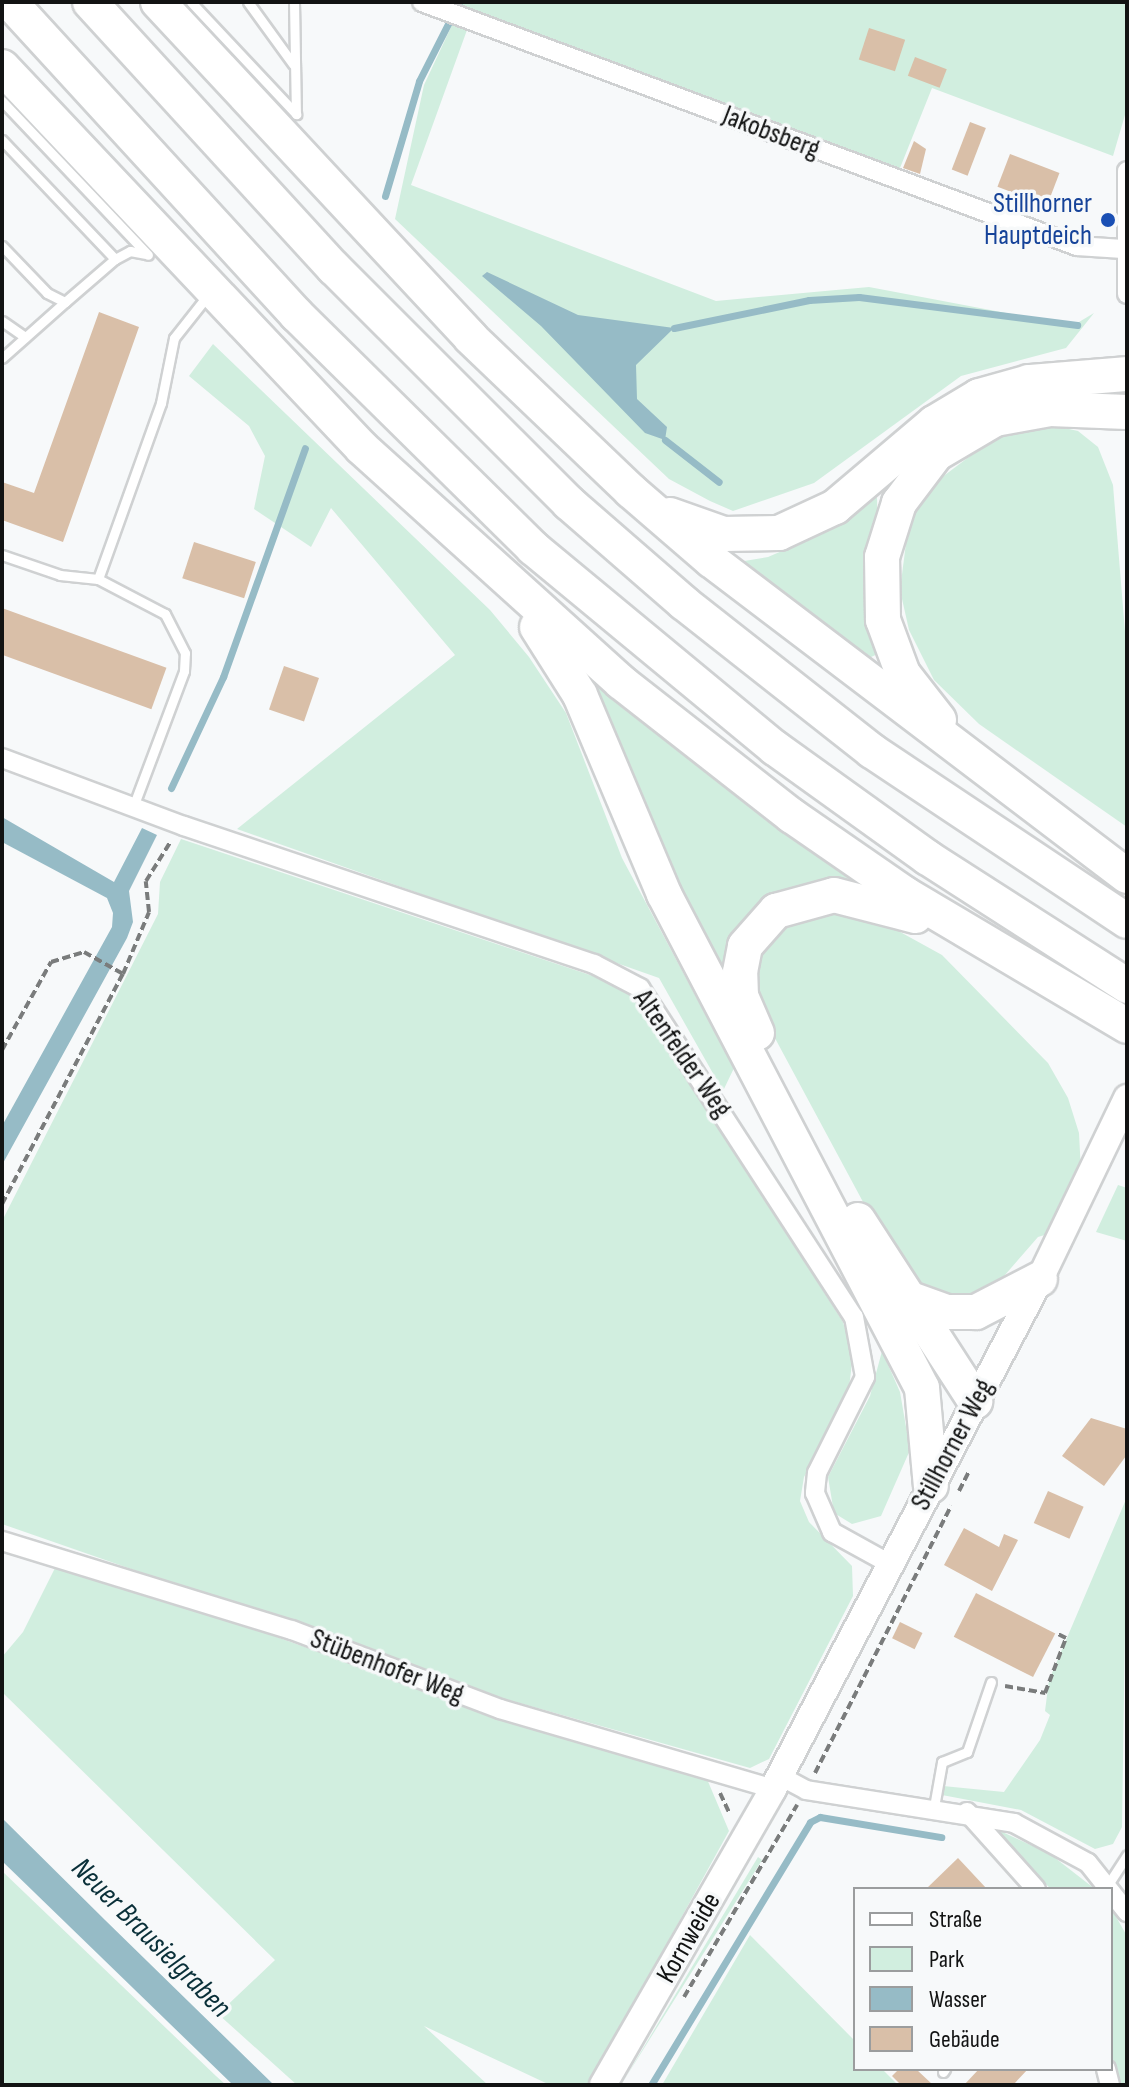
<!DOCTYPE html>
<html>
<head>
<meta charset="utf-8">
<style>
  body { margin:0 }
  #map { position:relative; width:1129px; height:2087px; overflow:hidden; background:#f7f9fa; font-family:"Sofia Sans Condensed",sans-serif }
  div>[style] { position:absolute }
  [style*='--x'] { left:calc(var(--x)*1px); top:calc(var(--y)*1px); width:calc(var(--w)*1px); rotate:calc(var(--a)*1deg) }
  .green>* { inset:0; background:#d1eedf }
  .water>* { inset:0; background:#96bbc6 }
  .stream>* { height:7px; margin:-3.5px; padding:0 3.5px; transform-origin:3.5px; border-radius:3.5px; background:#96bbc6 }
  .building>* { inset:0; background:#d9bfa8; transform-origin:0 0 }
  .path>* { height:4px; margin-top:-2px; transform-origin:0; background:repeating-linear-gradient(90deg,#7a7c7c 0 8px,transparent 0 12px) }
  .roads { filter:drop-shadow(2px 0 #cfd1d2) drop-shadow(-2px 0 #cfd1d2) drop-shadow(0 2px #cfd1d2) drop-shadow(0 -2px #cfd1d2) }
  .lane>* { height:9px; margin:-4.5px; padding:0 4.5px; transform-origin:4.5px; border-radius:4.5px; background:#fff }
  .street>* { height:18px; margin:-9px; padding:0 9px; transform-origin:9px; border-radius:9px; background:#fff }
  .secondary>* { height:26px; margin:-13px; padding:0 13px; transform-origin:13px; border-radius:13px; background:#fff }
  .highway>* { height:34px; margin:-17px; padding:0 17px; transform-origin:17px; border-radius:17px; background:#fff }
  .dots>* { width:22px; height:22px; translate:-50% -50%; box-sizing:border-box; border:4px solid #f7f9fa; border-radius:50% }
  span { translate:-50% -50%; white-space:nowrap; text-align:center; line-height:1.15; -webkit-text-stroke:7px #f7f9fa; paint-order:stroke }
  .street-label { font-size:28px; color:#121313 }
  .transit-label { font-size:28px; color:#164399 }
  .right { translate:-100% -50%; text-align:right }
  .water-label { font-size:30px; color:#092f38; font-style:italic }
  .frame { position:absolute; inset:0; border:4px solid #121313; pointer-events:none }
  .legend { position:absolute; left:853px; top:1887px; width:260px; height:184px; box-sizing:border-box; background:#f7f9fa; border:2px solid #9b9d9e; margin:0; padding:10px 14px; list-style:none; font-size:24px; color:#121313 }
  .legend li { display:flex; align-items:center; gap:16px; height:40px }
  .legend b { width:40px; border:2px solid #9b9d9e }
</style>
</head>
<body>
<div id="map">
  <div class="green">
    <i style="clip-path:polygon(443px 2px,1127px 2px,1127px 108px,1113px 156px,932px 88px,898px 173px)"></i>
    <i style="clip-path:polygon(452px 25px,467px 30px,411px 185px,716px 301px,869px 287px,1054px 322px,1079px 322px,1094px 313px,1066px 348px,961px 376px,814px 483px,733px 511px,710px 501px,669px 479px,395px 219px,424px 85px)"></i>
    <i style="clip-path:polygon(213px 344px,490px 610px,529px 657px,566px 713px,622px 858px,734px 1068px,723px 1091px,659px 978px,237px 829px,455px 655px,331px 508px,311px 547px,254px 509px,265px 456px,249px 426px,189px 376px)"></i>
    <i style="clip-path:polygon(1060px 427px,1078px 431px,1098px 447px,1113px 485px,1127px 656px,1127px 827px,979px 724px,934px 680px,909px 630px,900px 590px,909px 520px,929px 487px,998px 435px)"></i>
    <i style="clip-path:polygon(877px 497px,880px 653px,862px 661px,732px 563px,768px 557px,812px 538px)"></i>
    <i style="clip-path:polygon(596px 685px,858px 886px,796px 887px,768px 900px,726px 994px,592px 698px)"></i>
    <i style="clip-path:polygon(181px 839px,593px 976px,636px 997px,646px 1012px,843px 1322px,853px 1355px,848px 1396px,804px 1477px,800px 1501px,809px 1522px,852px 1566px,853px 1596px,769px 1759px,750px 1768px,502px 1698px,2px 1524px,2px 1221px,158px 914px,160px 882px)"></i>
    <i style="clip-path:polygon(819px 907px,873px 917px,942px 955px,1048px 1063px,1068px 1098px,1079px 1133px,1081px 1172px,1051px 1233px,1038px 1237px,998px 1283px,971px 1293px,946px 1293px,915px 1281px,891px 1254px,755px 1001px,754px 963px,768px 936px,790px 915px)"></i>
    <i style="clip-path:polygon(1118px 1185px,1127px 1188px,1127px 1241px,1096px 1232px)"></i>
    <i style="clip-path:polygon(882px 1351px,900px 1392px,910px 1450px,881px 1516px,852px 1524px,834px 1513px,828px 1477px,870px 1396px)"></i>
    <i style="clip-path:polygon(1127px 1497px,1122px 1827px,1113px 1844px,1095px 1849px,1021px 1810px,942px 1795px,943px 1786px,1004px 1792px,1040px 1740px,1050px 1715px,1045px 1711px,1049px 1680px)"></i>
    <i style="clip-path:polygon(59px 1560px,497px 1715px,704px 1772px,729px 1831px,589px 2085px,550px 2085px,424px 2026px,488px 2085px,297px 2085px,218px 2014px,275px 1960px,2px 1692px,2px 1657px,23px 1632px)"></i>
    <i style="clip-path:polygon(996px 1829px,1050px 1854px,1095px 1889px,1051px 1889px,996px 1837px)"></i>
    <i style="clip-path:polygon(758px 1857px,762px 1860px,621px 2085px)"></i>
    <i style="clip-path:polygon(2px 1871px,216px 2076px,226px 2085px,2px 2085px)"></i>
    <i style="clip-path:polygon(1111px 1908px,1127px 1936px,1127px 2085px,1118px 2085px,1111px 2048px)"></i>
    <i style="clip-path:polygon(750px 1935px,855px 2041px,855px 2069px,882px 2069px,898px 2085px,662px 2085px)"></i>
  </div>
  <div class="water">
    <i style="clip-path:polygon(487px 272px,578px 315px,674px 328px,636px 365px,637px 399px,667px 427px,665px 440px,645px 433px,541px 326px,482px 276px)"></i>
    <i style="clip-path:polygon(2px 817px,114px 882px,142px 828px,157px 835px,129px 891px,133px 922px,127px 938px,2px 1165px,2px 1126px,112px 927px,113px 913px,107px 898px,2px 842px)"></i>
    <i style="clip-path:polygon(2px 1818px,105px 1920px,274px 2085px,233px 2085px,2px 1861px)"></i>
  </div>
  <div class="stream">
    <i style="--x:385;--y:196;--w:120;--a:-73.5"></i>
    <i style="--x:419;--y:81;--w:89;--a:-63.1"></i>
    <i style="--x:674;--y:328;--w:138;--a:-11.7"></i>
    <i style="--x:809;--y:300;--w:50;--a:-3.4"></i>
    <i style="--x:859;--y:297;--w:220;--a:7.3"></i>
    <i style="--x:665;--y:440;--w:68;--a:37.9"></i>
    <i style="--x:171;--y:788;--w:123;--a:-64.9"></i>
    <i style="--x:223;--y:677;--w:243;--a:-70.3"></i>
    <i style="--x:651;--y:2085;--w:307;--a:-58.8"></i>
    <i style="--x:810;--y:1822;--w:11;--a:-27"></i>
    <i style="--x:820;--y:1817;--w:123;--a:9.4"></i>
  </div>
  <div class="building">
    <i style="left:869px;top:28px;width:38px;height:33px;rotate:18deg"></i>
    <i style="left:915px;top:57px;width:34px;height:20px;rotate:21deg"></i>
    <i style="left:970px;top:122px;width:17px;height:51px;rotate:21deg"></i>
    <i style="clip-path:polygon(914px 141px,926px 149px,920px 174px,903px 168px)"></i>
    <i style="left:1010px;top:154px;width:53px;height:35px;rotate:21deg"></i>
    <i style="clip-path:polygon(99px 312px,139px 327px,63px 542px,2px 520px,2px 482px,34px 493px)"></i>
    <i style="left:194px;top:542px;width:65px;height:38px;rotate:18deg"></i>
    <i style="left:2px;top:608px;width:175px;height:44px;rotate:20deg"></i>
    <i style="left:284px;top:666px;width:37px;height:46px;rotate:19deg"></i>
    <i style="clip-path:polygon(1091px 1418px,1127px 1429px,1126px 1456px,1104px 1486px,1062px 1456px)"></i>
    <i style="left:1048px;top:1491px;width:39px;height:35px;rotate:24deg"></i>
    <i style="clip-path:polygon(964px 1528px,999px 1547px,1004px 1534px,1018px 1540px,992px 1591px,944px 1565px)"></i>
    <i style="left:976px;top:1593px;width:89px;height:49px;rotate:27deg"></i>
    <i style="left:900px;top:1622px;width:25px;height:18px;rotate:26deg"></i>
    <i style="clip-path:polygon(958px 1858px,987px 1889px,926px 1889px)"></i>
    <i style="clip-path:polygon(899px 2069px,916px 2069px,933px 2085px,901px 2085px,892px 2076px)"></i>
    <i style="clip-path:polygon(979px 2069px,1028px 2069px,1013px 2085px,964px 2085px)"></i>
  </div>
  <div class="path">
    <i style="--x:2;--y:1050;--w:101;--a:-60.9"></i>
    <i style="--x:51;--y:962;--w:34;--a:-17"></i>
    <i style="--x:84;--y:952;--w:45;--a:29.4"></i>
    <i style="--x:2;--y:1204;--w:260;--a:-62.3"></i>
    <i style="--x:123;--y:974;--w:67;--a:-67.2"></i>
    <i style="--x:149;--y:912;--w:31;--a:-96"></i>
    <i style="--x:146;--y:881;--w:47;--a:-58"></i>
    <i style="--x:959;--y:1491;--w:22;--a:-63"></i>
    <i style="--x:1005;--y:1686;--w:41;--a:9.9"></i>
    <i style="--x:1045;--y:1693;--w:59;--a:-69.1"></i>
    <i style="--x:1066;--y:1638;--w:9;--a:-153"></i>
    <i style="--x:815;--y:1773;--w:300;--a:-63"></i>
    <i style="--x:720;--y:1793;--w:23;--a:65"></i>
    <i style="--x:684;--y:1997;--w:223;--a:-59.5"></i>
  </div>
  <div class="roads">
    <div class="lane">
      <i style="--x:191;--y:2;--w:154;--a:46.8"></i>
      <i style="--x:248;--y:2;--w:77;--a:54"></i>
      <i style="--x:294;--y:2;--w:112;--a:89"></i>
      <i style="--x:2;--y:101;--w:212;--a:46.5"></i>
      <i style="--x:2;--y:140;--w:164;--a:46.5"></i>
      <i style="--x:2;--y:246;--w:65;--a:46.2"></i>
      <i style="--x:47;--y:293;--w:20;--a:27"></i>
      <i style="--x:65;--y:302;--w:66;--a:-40.7"></i>
      <i style="--x:115;--y:259;--w:17;--a:-28"></i>
      <i style="--x:130;--y:251;--w:15;--a:11"></i>
      <i style="--x:2;--y:321;--w:28;--a:35"></i>
      <i style="--x:2;--y:358;--w:84;--a:-41.6"></i>
      <i style="--x:2;--y:555;--w:61;--a:19"></i>
      <i style="--x:60;--y:575;--w:38;--a:6"></i>
      <i style="--x:133;--y:807;--w:145;--a:-69.4"></i>
      <i style="--x:184;--y:671;--w:18;--a:-87"></i>
      <i style="--x:185;--y:653;--w:44;--a:-117.1"></i>
      <i style="--x:165;--y:614;--w:76;--a:-152.4"></i>
      <i style="--x:98;--y:579;--w:187;--a:-70.3"></i>
      <i style="--x:161;--y:403;--w:66;--a:-78.7"></i>
      <i style="--x:174;--y:338;--w:55;--a:-51.7"></i>
      <i style="--x:934;--y:1807;--w:46;--a:-79.9"></i>
      <i style="--x:942;--y:1762;--w:27;--a:-22"></i>
      <i style="--x:967;--y:1752;--w:74;--a:-71.1"></i>
      <i style="--x:1109;--y:1883;--w:33;--a:-57"></i>
      <i style="--x:943;--y:2072;--w:4;--a:-56"></i>
    </div>
    <div class="street">
      <i style="--x:422;--y:2;--w:699;--a:20.43"></i>
      <i style="--x:1077;--y:246;--w:46;--a:3.7"></i>
      <i style="--x:1127;--y:171;--w:123;--a:90"></i>
      <i style="--x:2;--y:758;--w:194;--a:20.5"></i>
      <i style="--x:184;--y:826;--w:433;--a:18.6"></i>
      <i style="--x:594;--y:964;--w:52;--a:27.6"></i>
      <i style="--x:640;--y:988;--w:392;--a:57"></i>
      <i style="--x:854;--y:1317;--w:61;--a:79.6"></i>
      <i style="--x:865;--y:1377;--w:107;--a:116.6"></i>
      <i style="--x:817;--y:1473;--w:20;--a:96"></i>
      <i style="--x:815;--y:1493;--w:43;--a:66.4"></i>
      <i style="--x:832;--y:1532;--w:66;--a:28.9"></i>
      <i style="--x:2;--y:1541;--w:303;--a:17.1"></i>
      <i style="--x:292;--y:1630;--w:222;--a:20.8"></i>
      <i style="--x:500;--y:1709;--w:284;--a:16.3"></i>
      <i style="--x:780;--y:1776;--w:30;--a:28"></i>
      <i style="--x:806;--y:1790;--w:211;--a:9"></i>
      <i style="--x:1014;--y:1823;--w:84;--a:28.4"></i>
      <i style="--x:1088;--y:1863;--w:63;--a:51.5"></i>
      <i style="--x:967;--y:1812;--w:103;--a:48.1"></i>
      <i style="--x:1106;--y:2069;--w:16;--a:76"></i>
    </div>
    <div class="secondary">
      <i style="--x:603;--y:2085;--w:341;--a:-60.1"></i>
      <i style="--x:773;--y:1789;--w:576;--a:-62.37"></i>
      <i style="--x:1040;--y:1279;--w:201;--a:-64.3"></i>
    </div>
    <div class="highway">
      <i style="--x:10;--y:2;--w:425;--a:47.5"></i>
      <i style="--x:297;--y:315;--w:332;--a:44.6"></i>
      <i style="--x:533;--y:548;--w:314;--a:39.6"></i>
      <i style="--x:775;--y:748;--w:188;--a:35.7"></i>
      <i style="--x:928;--y:858;--w:237;--a:32.7"></i>
      <i style="--x:90;--y:2;--w:361;--a:47.5"></i>
      <i style="--x:334;--y:268;--w:332;--a:45"></i>
      <i style="--x:569;--y:503;--w:152;--a:41"></i>
      <i style="--x:684;--y:603;--w:239;--a:38.2"></i>
      <i style="--x:872;--y:751;--w:306;--a:33.7"></i>
      <i style="--x:158;--y:2;--w:459;--a:47"></i>
      <i style="--x:471;--y:338;--w:221;--a:43.7"></i>
      <i style="--x:631;--y:491;--w:106;--a:40.8"></i>
      <i style="--x:711;--y:560;--w:522;--a:37.22"></i>
      <i style="--x:2;--y:67;--w:524;--a:46.62"></i>
      <i style="--x:362;--y:448;--w:349;--a:42.1"></i>
      <i style="--x:621;--y:682;--w:217;--a:38.1"></i>
      <i style="--x:792;--y:816;--w:137;--a:34.6"></i>
      <i style="--x:905;--y:894;--w:258;--a:30.7"></i>
      <i style="--x:670;--y:515;--w:57;--a:19.4"></i>
      <i style="--x:724;--y:534;--w:55;--a:-1"></i>
      <i style="--x:779;--y:533;--w:62;--a:-24.9"></i>
      <i style="--x:835;--y:507;--w:130;--a:-40.3"></i>
      <i style="--x:934;--y:423;--w:52;--a:-31"></i>
      <i style="--x:979;--y:396;--w:52;--a:-15.6"></i>
      <i style="--x:1029;--y:382;--w:98;--a:-4.7"></i>
      <i style="--x:537;--y:627;--w:80;--a:57.7"></i>
      <i style="--x:580;--y:695;--w:216;--a:67.1"></i>
      <i style="--x:664;--y:894;--w:557;--a:62.42"></i>
      <i style="--x:922;--y:1388;--w:98;--a:84.8"></i>
      <i style="--x:939;--y:720;--w:58;--a:-128"></i>
      <i style="--x:903;--y:674;--w:58;--a:-110.3"></i>
      <i style="--x:883;--y:620;--w:63;--a:-90.9"></i>
      <i style="--x:882;--y:557;--w:57;--a:-72.5"></i>
      <i style="--x:899;--y:503;--w:61;--a:-52.9"></i>
      <i style="--x:936;--y:454;--w:69;--a:-30.7"></i>
      <i style="--x:995;--y:419;--w:56;--a:-10.3"></i>
      <i style="--x:1050;--y:409;--w:77;--a:2.2"></i>
      <i style="--x:757;--y:1033;--w:40;--a:-113.4"></i>
      <i style="--x:741;--y:996;--w:24;--a:-92"></i>
      <i style="--x:740;--y:972;--w:26;--a:-79"></i>
      <i style="--x:745;--y:946;--w:47;--a:-48.5"></i>
      <i style="--x:776;--y:911;--w:60;--a:-15.4"></i>
      <i style="--x:834;--y:895;--w:84;--a:14.5"></i>
      <i style="--x:858;--y:1220;--w:216;--a:57.1"></i>
      <i style="--x:905;--y:1297;--w:45;--a:19.7"></i>
      <i style="--x:947;--y:1312;--w:29;--a:0"></i>
      <i style="--x:976;--y:1312;--w:72;--a:-27.3"></i>
    </div>
  </div>
  <div class="dots">
    <i style="left:1108px;top:220px;background:#1a4fb4"></i>
  </div>
  <div class="street-label">
    <span style="left:771px;top:133px;rotate:21deg">Jakobsberg</span>
    <span style="left:682px;top:1054px;rotate:55deg">Altenfelder Weg</span>
    <span style="left:953px;top:1445px;rotate:-62deg">Stillhorner Weg</span>
    <span style="left:387px;top:1667px;rotate:21deg">Stübenhofer Weg</span>
    <span style="left:689px;top:1938px;rotate:-60deg">Kornweide</span>
  </div>
  <div class="transit-label">
    <span class="right" style="left:1092px;top:220px">Stillhorner<br>Hauptdeich</span>
  </div>
  <div class="water-label">
    <span style="left:151px;top:1938px;rotate:45deg">Neuer Brausielgraben</span>
  </div>
  <div class="frame"></div>
  <ul class="legend">
  <li><b style="height:10px;background:#fff"></b>Straße</li>
  <li><b style="height:22px;background:#d1eedf"></b>Park</li>
  <li><b style="height:22px;background:#96bbc6"></b>Wasser</li>
  <li><b style="height:22px;background:#d9bfa8"></b>Gebäude</li>
  </ul>
</div>
</body>
</html>
